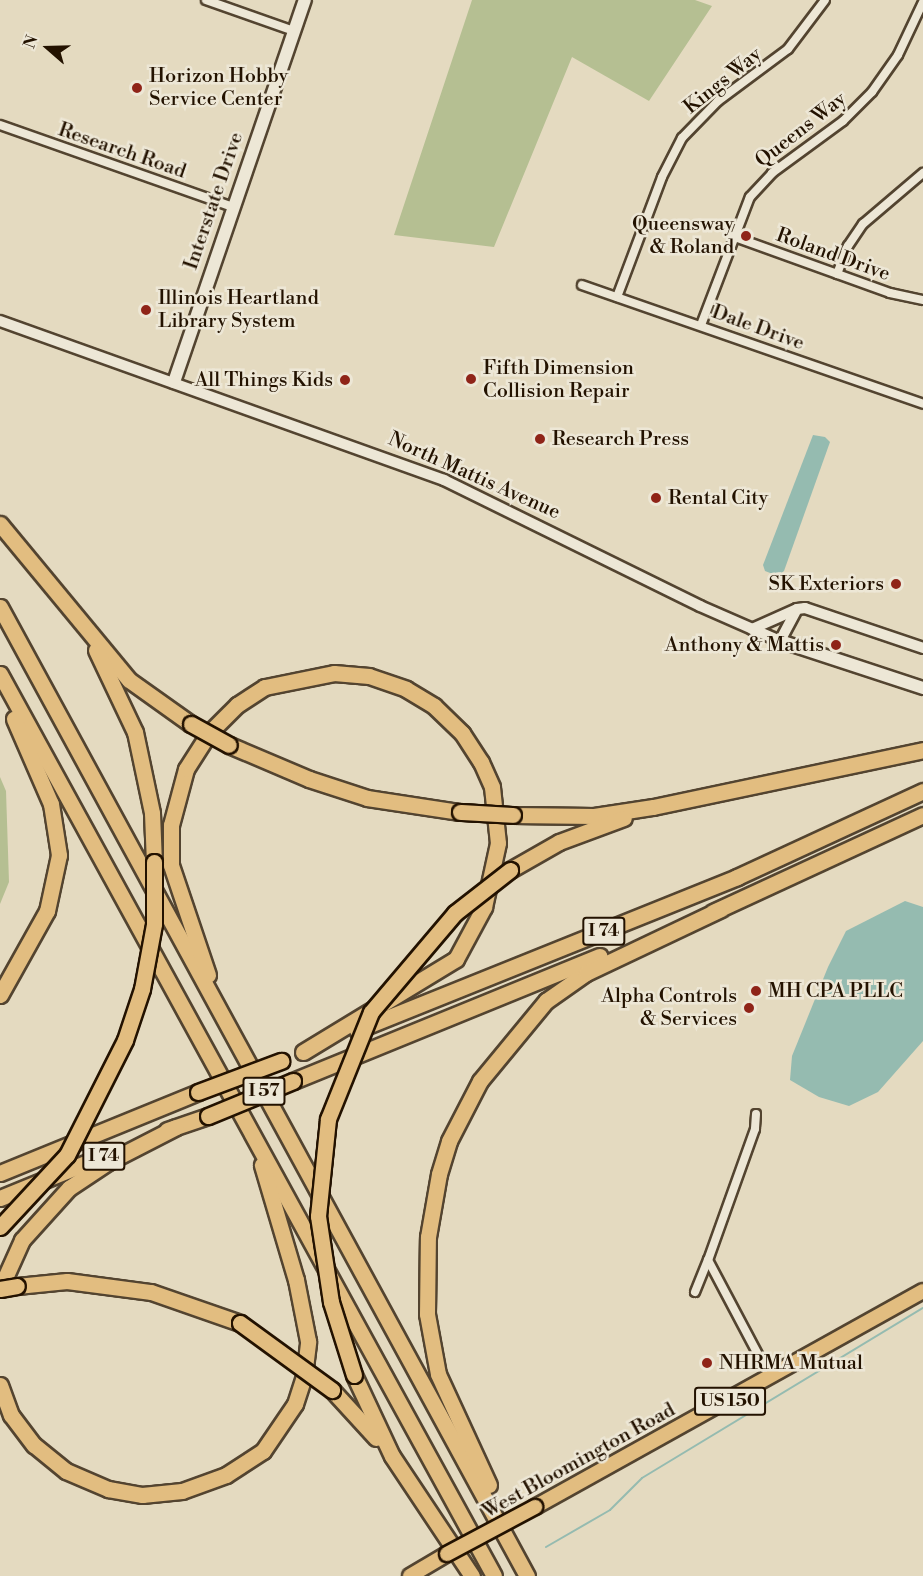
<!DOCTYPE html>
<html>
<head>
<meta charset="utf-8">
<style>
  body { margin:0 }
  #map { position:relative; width:923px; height:1576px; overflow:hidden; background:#e4dac0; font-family:"Libre Bodoni",serif }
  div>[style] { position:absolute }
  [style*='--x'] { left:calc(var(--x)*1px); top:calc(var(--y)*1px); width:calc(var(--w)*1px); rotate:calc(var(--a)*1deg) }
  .green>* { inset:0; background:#b5bf92 }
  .water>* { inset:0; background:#95bbb0 }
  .stream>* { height:2px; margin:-1px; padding:0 1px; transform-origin:1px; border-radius:1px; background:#95bbb0 }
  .roads { filter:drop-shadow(2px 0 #534430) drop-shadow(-2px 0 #534430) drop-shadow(0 2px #534430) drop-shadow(0 -2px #534430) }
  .minor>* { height:8px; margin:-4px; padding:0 4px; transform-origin:4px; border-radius:4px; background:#ede7d6 }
  .tertiary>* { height:10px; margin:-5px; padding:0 5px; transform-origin:5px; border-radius:5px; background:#ede7d6 }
  .secondary>* { height:12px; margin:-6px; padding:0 6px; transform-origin:6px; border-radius:6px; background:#ede7d6 }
  .primary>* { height:14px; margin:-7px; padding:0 7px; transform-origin:7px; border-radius:7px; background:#e2bd80 }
  .motorway>* { height:15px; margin:-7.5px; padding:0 7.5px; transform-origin:7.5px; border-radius:7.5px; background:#e2bd80 }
  .bridges { filter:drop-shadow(2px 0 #231200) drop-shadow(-2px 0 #231200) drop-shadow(0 2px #231200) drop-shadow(0 -2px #231200) }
  .primary-bridge>* { height:14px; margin:-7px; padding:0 7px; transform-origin:7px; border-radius:7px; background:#e2bd80 }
  .motorway-bridge>* { height:15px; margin:-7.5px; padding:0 7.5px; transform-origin:7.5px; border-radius:7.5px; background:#e2bd80 }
  .dots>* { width:16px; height:16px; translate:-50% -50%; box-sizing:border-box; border:3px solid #ede7d6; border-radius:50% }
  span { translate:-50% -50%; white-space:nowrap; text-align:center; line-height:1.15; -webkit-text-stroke:5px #ede7d6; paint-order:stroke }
  .shield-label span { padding:2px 4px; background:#ede7d6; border:2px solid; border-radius:4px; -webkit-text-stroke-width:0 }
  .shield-label { font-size:18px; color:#231200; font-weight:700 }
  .poi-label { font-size:20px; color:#231200 }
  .left { translate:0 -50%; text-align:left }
  .right { translate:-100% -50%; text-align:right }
  .street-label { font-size:20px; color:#231200 }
  .north { position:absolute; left:18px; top:18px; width:60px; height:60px; -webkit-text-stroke:4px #ede7d6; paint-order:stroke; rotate:290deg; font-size:16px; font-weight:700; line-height:24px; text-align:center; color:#231200 }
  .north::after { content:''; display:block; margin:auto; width:21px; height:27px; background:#231200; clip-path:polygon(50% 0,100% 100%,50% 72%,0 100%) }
</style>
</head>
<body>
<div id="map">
  <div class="green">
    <i style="clip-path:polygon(472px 0,695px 0,712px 6px,649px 101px,572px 57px,494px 247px,394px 235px)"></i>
    <i style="clip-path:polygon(0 777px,6px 791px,9px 882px,0 904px)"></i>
  </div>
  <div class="water">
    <i style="clip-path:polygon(813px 435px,825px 437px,830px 442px,784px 571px,778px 576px,765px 571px,763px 565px)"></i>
    <i style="clip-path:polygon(905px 901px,923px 907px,923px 1041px,878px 1092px,849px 1106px,819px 1097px,790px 1080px,792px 1056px,828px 967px,846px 931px)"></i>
  </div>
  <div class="stream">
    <i style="--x:546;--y:1547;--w:74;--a:-30"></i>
    <i style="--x:610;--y:1510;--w:45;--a:-45"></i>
    <i style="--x:642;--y:1478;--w:328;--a:-31.2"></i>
  </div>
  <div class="roads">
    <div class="minor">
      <i style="--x:206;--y:0;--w:93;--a:19.4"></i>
      <i style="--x:0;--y:125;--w:247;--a:19.4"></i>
      <i style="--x:732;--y:236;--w:168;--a:19.8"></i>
      <i style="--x:890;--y:293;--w:34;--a:12"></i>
      <i style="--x:837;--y:274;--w:30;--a:-69"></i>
      <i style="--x:848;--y:246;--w:27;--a:-56"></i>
      <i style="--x:863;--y:224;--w:79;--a:-40.4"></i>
      <i style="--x:582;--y:285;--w:361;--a:19.2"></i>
      <i style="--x:617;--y:297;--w:128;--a:-69.4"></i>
      <i style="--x:662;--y:177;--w:44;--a:-62.9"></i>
      <i style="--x:682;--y:138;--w:52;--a:-45.8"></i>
      <i style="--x:718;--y:101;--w:87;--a:-36.6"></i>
      <i style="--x:788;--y:49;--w:61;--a:-52.9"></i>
      <i style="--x:701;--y:325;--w:137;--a:-69.1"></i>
      <i style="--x:750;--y:197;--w:33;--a:-47"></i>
      <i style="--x:772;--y:173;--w:88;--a:-36.2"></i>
      <i style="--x:843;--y:121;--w:41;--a:-45"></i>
      <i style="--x:872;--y:92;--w:45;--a:-54.9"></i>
      <i style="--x:898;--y:55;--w:59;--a:-64.7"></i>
      <i style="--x:756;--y:1114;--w:15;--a:94"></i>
      <i style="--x:755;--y:1129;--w:139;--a:109.7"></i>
      <i style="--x:708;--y:1260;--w:132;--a:62.1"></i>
      <i style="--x:695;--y:1292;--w:35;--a:-68"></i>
    </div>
    <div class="tertiary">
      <i style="--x:0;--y:321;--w:472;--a:19.7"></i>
      <i style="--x:444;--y:480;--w:285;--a:26.2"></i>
      <i style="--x:700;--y:606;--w:87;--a:23.6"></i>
      <i style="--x:780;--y:641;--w:36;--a:-62"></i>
      <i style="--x:797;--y:609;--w:8;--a:-7"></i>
      <i style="--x:805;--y:608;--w:125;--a:18.7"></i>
      <i style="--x:752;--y:629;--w:49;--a:-24"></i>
    </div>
    <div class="secondary">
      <i style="--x:174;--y:382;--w:404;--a:-71.1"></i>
      <i style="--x:780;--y:641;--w:151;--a:18.2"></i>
    </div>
    <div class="primary">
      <i style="--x:535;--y:1507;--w:444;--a:-29.1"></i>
      <i style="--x:410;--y:1576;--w:43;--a:-30.7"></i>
    </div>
    <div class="motorway">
      <i style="--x:0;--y:524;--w:202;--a:50.4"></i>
      <i style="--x:129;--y:680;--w:76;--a:35.4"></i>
      <i style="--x:0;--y:607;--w:1103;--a:61.46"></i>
      <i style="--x:96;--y:650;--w:91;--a:64.6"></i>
      <i style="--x:135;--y:732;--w:83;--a:78.1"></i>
      <i style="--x:152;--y:813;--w:49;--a:87.7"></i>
      <i style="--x:0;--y:674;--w:1028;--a:61.29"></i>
      <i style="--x:229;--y:745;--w:87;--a:23"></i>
      <i style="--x:309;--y:779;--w:61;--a:18.1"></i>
      <i style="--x:367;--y:798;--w:94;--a:8.6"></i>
      <i style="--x:513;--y:815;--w:81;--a:0.7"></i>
      <i style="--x:594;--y:816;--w:60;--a:-8.7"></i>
      <i style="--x:653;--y:807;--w:276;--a:-11.9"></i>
      <i style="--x:510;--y:870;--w:56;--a:-29.7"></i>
      <i style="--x:559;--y:842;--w:69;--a:-20.3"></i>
      <i style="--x:713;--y:912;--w:231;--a:-24.8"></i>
      <i style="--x:208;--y:975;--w:116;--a:-108.6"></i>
      <i style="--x:171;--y:865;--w:40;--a:-90"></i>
      <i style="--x:171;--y:825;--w:58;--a:-75"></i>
      <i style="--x:186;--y:769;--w:43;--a:-57.4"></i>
      <i style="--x:209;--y:733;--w:40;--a:-45"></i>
      <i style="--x:237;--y:705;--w:33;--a:-33"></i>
      <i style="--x:265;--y:687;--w:70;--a:-11.5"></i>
      <i style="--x:334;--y:673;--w:35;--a:5"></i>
      <i style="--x:369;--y:676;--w:39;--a:19"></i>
      <i style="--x:406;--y:689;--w:33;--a:31"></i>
      <i style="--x:434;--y:706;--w:39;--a:44"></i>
      <i style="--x:462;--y:733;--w:35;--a:57"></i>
      <i style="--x:481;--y:762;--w:27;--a:66"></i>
      <i style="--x:492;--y:787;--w:56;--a:83.9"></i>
      <i style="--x:498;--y:843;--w:66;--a:102.3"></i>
      <i style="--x:484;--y:907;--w:59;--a:118.3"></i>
      <i style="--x:456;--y:959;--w:179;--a:148.7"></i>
      <i style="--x:0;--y:995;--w:96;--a:-60.8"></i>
      <i style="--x:47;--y:911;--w:57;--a:-77.9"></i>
      <i style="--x:59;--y:855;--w:52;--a:-98.9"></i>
      <i style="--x:51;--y:804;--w:93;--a:-113.5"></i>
      <i style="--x:357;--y:1030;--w:410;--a:-21.9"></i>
      <i style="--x:737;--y:877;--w:205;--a:-24.8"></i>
      <i style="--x:293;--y:1081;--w:331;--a:-22.2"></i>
      <i style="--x:167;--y:1130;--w:43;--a:-18.9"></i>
      <i style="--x:0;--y:1173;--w:214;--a:-22.2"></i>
      <i style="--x:0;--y:1198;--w:117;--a:-22.2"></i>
      <i style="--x:17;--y:1286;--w:50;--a:-5.7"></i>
      <i style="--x:67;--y:1281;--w:85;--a:7.5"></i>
      <i style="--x:151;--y:1292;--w:94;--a:19.2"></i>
      <i style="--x:0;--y:1289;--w:54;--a:-65.8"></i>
      <i style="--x:22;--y:1240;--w:70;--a:-47.9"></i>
      <i style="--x:69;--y:1188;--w:47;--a:-33.7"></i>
      <i style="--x:108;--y:1162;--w:76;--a:-27.2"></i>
      <i style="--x:354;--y:1375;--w:89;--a:64.9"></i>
      <i style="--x:392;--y:1456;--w:144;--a:56.3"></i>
      <i style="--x:0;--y:1385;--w:32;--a:70"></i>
      <i style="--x:11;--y:1415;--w:38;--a:53"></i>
      <i style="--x:34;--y:1445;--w:41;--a:39.1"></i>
      <i style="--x:66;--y:1471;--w:46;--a:23.2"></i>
      <i style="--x:108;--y:1489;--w:35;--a:10"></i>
      <i style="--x:142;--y:1495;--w:40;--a:-5.7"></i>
      <i style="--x:182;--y:1491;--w:47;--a:-20"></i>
      <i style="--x:226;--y:1475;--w:44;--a:-33"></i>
      <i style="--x:263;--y:1451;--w:57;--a:-55.8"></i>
      <i style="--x:295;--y:1404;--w:29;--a:-72"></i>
      <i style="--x:304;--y:1376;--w:35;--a:-83"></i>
      <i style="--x:308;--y:1341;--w:62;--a:-101.1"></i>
      <i style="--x:296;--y:1280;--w:120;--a:-106.5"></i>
      <i style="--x:332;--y:1390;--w:65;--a:47.5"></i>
      <i style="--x:489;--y:1485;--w:122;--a:-114.7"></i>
      <i style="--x:438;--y:1374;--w:61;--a:-100.4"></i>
      <i style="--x:427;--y:1314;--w:77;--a:-89.3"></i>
      <i style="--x:428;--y:1237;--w:64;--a:-80.1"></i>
      <i style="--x:439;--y:1174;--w:34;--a:-73"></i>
      <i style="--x:449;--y:1141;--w:68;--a:-62.7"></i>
      <i style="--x:480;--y:1081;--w:104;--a:-50.5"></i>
      <i style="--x:546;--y:1001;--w:49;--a:-35"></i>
      <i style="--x:586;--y:973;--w:149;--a:-25.4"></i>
    </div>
  </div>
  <div class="bridges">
    <div class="primary-bridge">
      <i style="--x:447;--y:1554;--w:100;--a:-28.1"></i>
    </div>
    <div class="motorway-bridge">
      <i style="--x:191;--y:724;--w:43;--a:28.9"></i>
      <i style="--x:460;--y:812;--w:53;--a:3.2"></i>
      <i style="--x:198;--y:1092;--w:89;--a:-20.5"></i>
      <i style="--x:208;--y:1116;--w:92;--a:-22.4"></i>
      <i style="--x:0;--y:1227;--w:98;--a:-47.1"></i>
      <i style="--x:67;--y:1155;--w:129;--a:-63.2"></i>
      <i style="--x:125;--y:1040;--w:54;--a:-71.6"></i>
      <i style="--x:142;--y:989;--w:66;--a:-79.5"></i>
      <i style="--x:154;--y:924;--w:62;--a:-90"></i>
      <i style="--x:0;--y:1289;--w:17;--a:-10"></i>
      <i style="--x:240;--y:1323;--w:114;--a:36.1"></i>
      <i style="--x:354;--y:1375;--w:77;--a:-107.5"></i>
      <i style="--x:331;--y:1302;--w:87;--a:-98.6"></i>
      <i style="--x:318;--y:1216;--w:98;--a:-84.1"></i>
      <i style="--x:328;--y:1119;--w:115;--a:-68.1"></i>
      <i style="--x:371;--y:1012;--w:130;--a:-49.7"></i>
      <i style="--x:455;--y:913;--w:70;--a:-38"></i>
    </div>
  </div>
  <div class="dots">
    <i style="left:137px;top:88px;background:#8f2418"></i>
    <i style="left:746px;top:236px;background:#8f2418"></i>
    <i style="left:146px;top:310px;background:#8f2418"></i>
    <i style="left:471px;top:379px;background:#8f2418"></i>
    <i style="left:345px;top:380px;background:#8f2418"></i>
    <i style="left:540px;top:439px;background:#8f2418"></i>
    <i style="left:656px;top:498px;background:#8f2418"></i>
    <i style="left:896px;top:584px;background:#8f2418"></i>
    <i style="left:836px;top:645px;background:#8f2418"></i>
    <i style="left:756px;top:991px;background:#8f2418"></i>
    <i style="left:749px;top:1008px;background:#8f2418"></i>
    <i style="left:707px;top:1363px;background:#8f2418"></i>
  </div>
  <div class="shield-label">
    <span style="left:604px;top:931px">I 74</span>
    <span style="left:264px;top:1091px">I 57</span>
    <span style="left:104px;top:1156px">I 74</span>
    <span style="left:730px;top:1401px">US 150</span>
  </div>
  <div class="poi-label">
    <span class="left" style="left:149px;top:88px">Horizon Hobby<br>Service Center</span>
    <span class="right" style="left:734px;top:236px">Queensway<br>&amp; Roland</span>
    <span class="left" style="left:158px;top:310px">Illinois Heartland<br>Library System</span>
    <span class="left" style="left:483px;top:380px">Fifth Dimension<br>Collision Repair</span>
    <span class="right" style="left:333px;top:380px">All Things Kids</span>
    <span class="left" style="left:552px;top:439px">Research Press</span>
    <span class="left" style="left:668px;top:498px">Rental City</span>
    <span class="right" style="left:884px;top:584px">SK Exteriors</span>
    <span class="right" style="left:824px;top:645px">Anthony &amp; Mattis</span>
    <span class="left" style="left:768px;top:991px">MH CPA PLLC</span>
    <span class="right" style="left:737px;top:1008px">Alpha Controls<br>&amp; Services</span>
    <span class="left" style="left:719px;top:1363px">NHRMA Mutual</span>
  </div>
  <div class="street-label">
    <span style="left:723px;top:81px;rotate:-39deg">Kings Way</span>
    <span style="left:801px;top:130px;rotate:-38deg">Queens Way</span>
    <span style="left:122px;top:151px;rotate:19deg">Research Road</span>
    <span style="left:214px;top:201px;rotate:-71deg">Interstate Drive</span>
    <span style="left:833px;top:255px;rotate:20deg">Roland Drive</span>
    <span style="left:758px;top:328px;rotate:20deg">Dale Drive</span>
    <span style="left:474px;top:476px;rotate:24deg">North Mattis Avenue</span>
    <span style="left:579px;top:1461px;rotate:-29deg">West Bloomington Road</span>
  </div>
  <div class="north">N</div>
</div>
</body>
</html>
